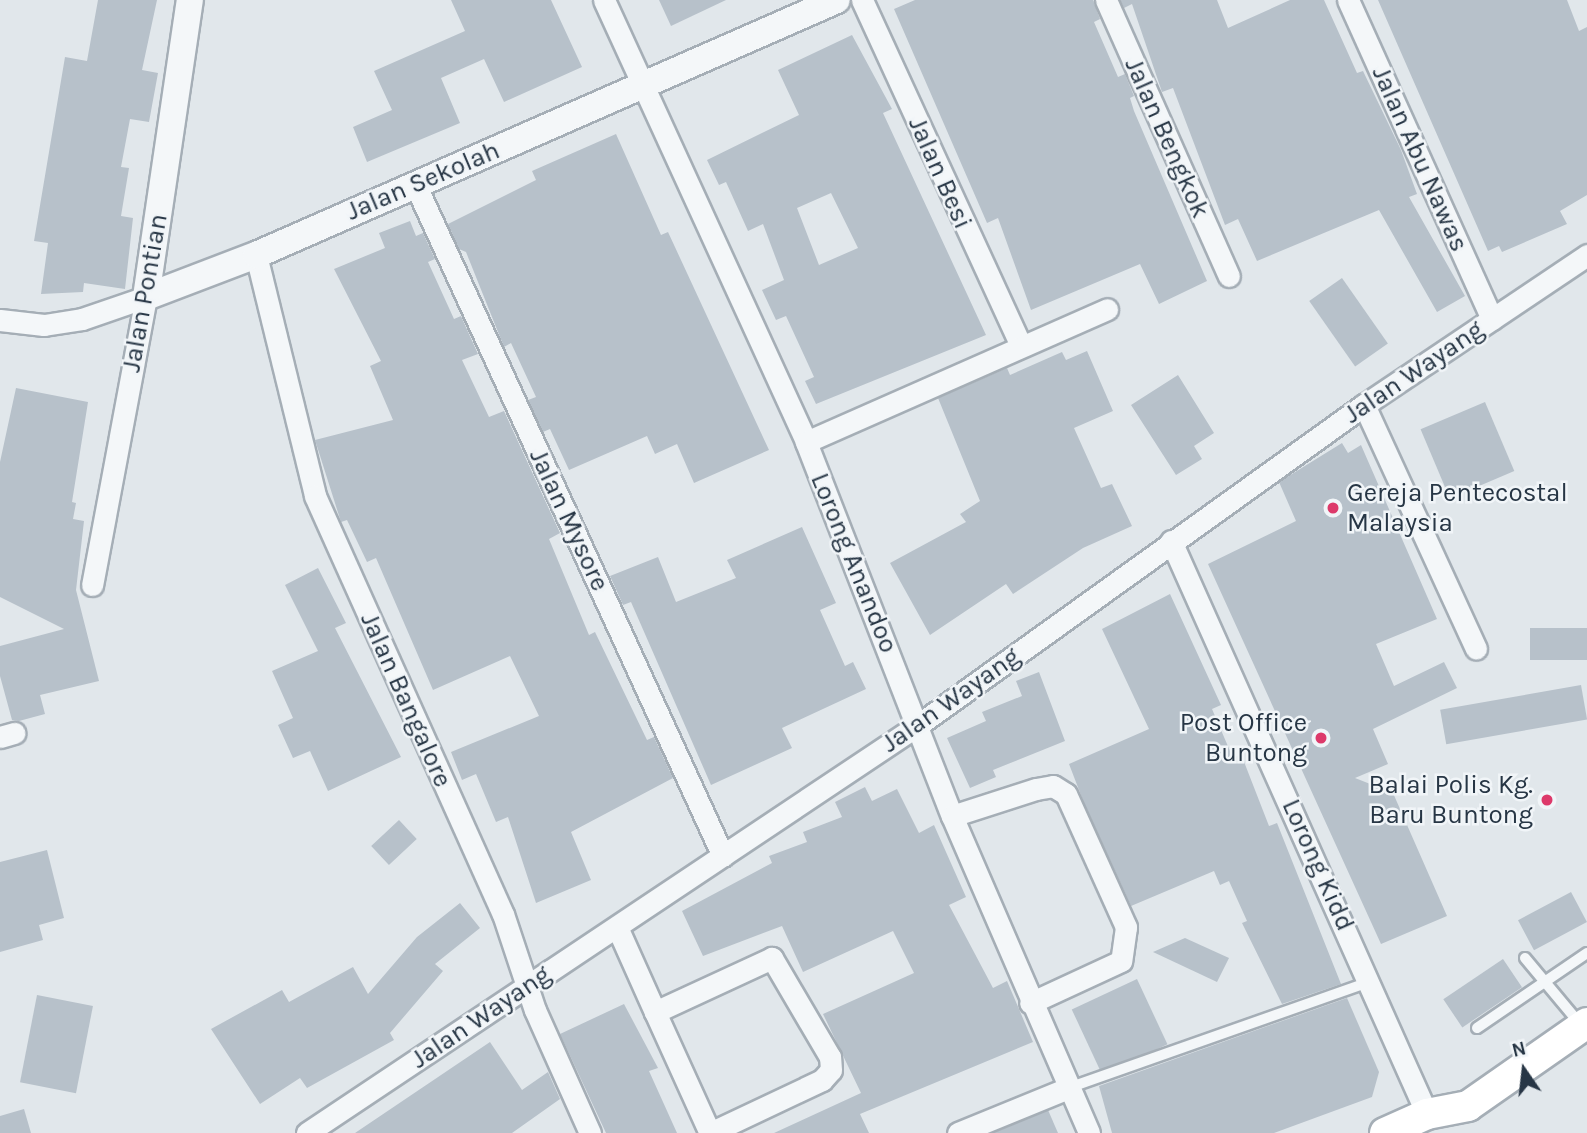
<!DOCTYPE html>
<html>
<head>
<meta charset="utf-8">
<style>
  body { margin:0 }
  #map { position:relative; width:1587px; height:1133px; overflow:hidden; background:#e1e7eb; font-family:Karla,sans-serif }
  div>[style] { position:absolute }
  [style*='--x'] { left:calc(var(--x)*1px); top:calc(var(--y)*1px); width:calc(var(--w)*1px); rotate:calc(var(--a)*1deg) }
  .building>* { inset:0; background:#b7c1ca; transform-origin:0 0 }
  .roads { filter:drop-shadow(2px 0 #a5aeb6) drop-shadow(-2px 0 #a5aeb6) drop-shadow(0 2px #a5aeb6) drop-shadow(0 -2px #a5aeb6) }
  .service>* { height:10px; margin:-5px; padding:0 5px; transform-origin:5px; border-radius:5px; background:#f4f7f9 }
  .minor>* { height:21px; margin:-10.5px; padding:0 10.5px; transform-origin:10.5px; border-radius:10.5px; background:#f4f7f9 }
  .tertiary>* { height:26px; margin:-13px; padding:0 13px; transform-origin:13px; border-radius:13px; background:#f4f7f9 }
  .secondary>* { height:30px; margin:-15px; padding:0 15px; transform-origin:15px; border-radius:15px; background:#fff }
  .dots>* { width:19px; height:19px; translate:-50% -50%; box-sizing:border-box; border:4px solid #f1f5f8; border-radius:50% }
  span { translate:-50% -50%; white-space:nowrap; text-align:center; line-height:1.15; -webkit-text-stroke:5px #f1f5f8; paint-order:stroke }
  .street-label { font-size:26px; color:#273645 }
  .poi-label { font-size:26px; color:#273645 }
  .left { translate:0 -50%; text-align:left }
  .right { translate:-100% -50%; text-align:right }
  .north { position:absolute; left:1489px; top:1035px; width:70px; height:70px; -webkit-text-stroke:5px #f1f5f8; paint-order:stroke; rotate:346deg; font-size:19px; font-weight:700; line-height:28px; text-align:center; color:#273645 }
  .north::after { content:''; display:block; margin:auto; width:24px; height:32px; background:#273645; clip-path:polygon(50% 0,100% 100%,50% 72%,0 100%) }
</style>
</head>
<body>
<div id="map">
  <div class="building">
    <i style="clip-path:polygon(98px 0,157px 0,142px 70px,158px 73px,149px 122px,130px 119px,121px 167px,129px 168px,121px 216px,133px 218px,125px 289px,84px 283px,83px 292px,41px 294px,48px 243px,34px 241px,65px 57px,87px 61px)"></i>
    <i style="clip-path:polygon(451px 0,551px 0,582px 67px,504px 102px,484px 59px,441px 78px,460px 123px,367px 162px,353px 127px,392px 110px,374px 71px,465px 31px)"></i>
    <i style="clip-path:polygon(659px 0,726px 0,671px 26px)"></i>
    <i style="clip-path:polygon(915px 0,1093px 0,1100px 19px,1094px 22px,1118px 77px,1125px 74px,1134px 96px,1130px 98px,1134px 111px,1207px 281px,1159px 304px,1140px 264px,1031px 310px,998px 218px,987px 223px,894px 9px)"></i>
    <i style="clip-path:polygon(1120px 0,1217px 0,1228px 28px,1290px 0,1324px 0,1357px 73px,1363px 71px,1401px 150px,1417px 194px,1409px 197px,1465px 296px,1437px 312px,1379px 210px,1257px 261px,1238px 219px,1225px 225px,1173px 88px,1162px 92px,1132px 4px,1124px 8px)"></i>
    <i style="clip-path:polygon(1378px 0,1567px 0,1579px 31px,1587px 27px,1587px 195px,1560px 211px,1567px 224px,1502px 252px,1499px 246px,1488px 251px)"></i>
    <i style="clip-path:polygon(evenodd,852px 35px,892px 109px,883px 113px,986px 335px,816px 404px,805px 381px,814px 377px,786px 316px,776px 320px,762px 290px,784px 280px,763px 224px,748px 231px,726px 182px,719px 185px,707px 160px,799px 115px,778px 70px,852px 35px,831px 193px,858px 248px,819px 265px,797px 208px,831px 193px)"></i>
    <i style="clip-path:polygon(616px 134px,661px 235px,668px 232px,769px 450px,694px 483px,677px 444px,655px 454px,647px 436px,569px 470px,550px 429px,543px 432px,528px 400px,536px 397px,511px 343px,504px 347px,466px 252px,459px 249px,448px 224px,536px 180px,532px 171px)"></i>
    <i style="clip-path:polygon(410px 221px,416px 236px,423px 233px,435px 259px,428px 262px,454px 319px,461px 316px,478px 354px,462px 360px,489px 417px,504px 411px,560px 533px,549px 539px,589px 635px,595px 632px,647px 740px,654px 737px,673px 778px,571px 832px,591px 880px,536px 903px,508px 817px,496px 822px,476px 774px,462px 780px,451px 752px,539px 716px,510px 656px,433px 690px,376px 558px,367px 562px,347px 520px,341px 522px,315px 440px,393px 420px,370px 366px,381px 361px,334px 269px,385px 248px,379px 233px)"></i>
    <i style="left:1342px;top:278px;width:80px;height:40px;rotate:55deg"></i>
    <i style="clip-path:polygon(1087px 351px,1113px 411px,1074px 428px,1101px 488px,1112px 484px,1132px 526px,1083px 548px,1013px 594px,1006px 584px,930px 635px,890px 563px,966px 522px,960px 514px,980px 501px,938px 398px,1007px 368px,1010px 375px,1062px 352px,1066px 360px)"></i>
    <i style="clip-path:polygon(1178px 375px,1214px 433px,1194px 446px,1202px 459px,1176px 475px,1131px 405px)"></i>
    <i style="clip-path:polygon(16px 388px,88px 402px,72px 502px,76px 503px,73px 519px,84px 521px,76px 590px,99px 681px,40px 695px,45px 714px,19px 721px,12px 720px,0 676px,0 646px,64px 629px,0 597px,0 462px)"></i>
    <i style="left:1485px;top:402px;width:75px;height:70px;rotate:67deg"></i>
    <i style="clip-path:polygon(1342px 443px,1348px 453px,1361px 445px,1437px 619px,1376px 644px,1394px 686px,1444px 662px,1457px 688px,1373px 729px,1388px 764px,1355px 778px,1393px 793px,1447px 916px,1381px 944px,1208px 564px,1296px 521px,1279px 482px)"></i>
    <i style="clip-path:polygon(802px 527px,836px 603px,820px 610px,845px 666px,853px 662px,866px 689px,782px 728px,792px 748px,711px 785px,631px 602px,623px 605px,610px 576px,658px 557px,676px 602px,736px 578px,727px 560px)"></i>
    <i style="clip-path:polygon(318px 568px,346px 623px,335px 628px,401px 757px,328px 791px,310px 751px,293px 758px,278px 725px,293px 718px,272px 671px,318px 651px,285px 585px)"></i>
    <i style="clip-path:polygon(1170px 594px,1221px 705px,1212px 709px,1233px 758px,1241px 754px,1269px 826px,1277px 823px,1341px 984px,1282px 1004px,1242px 923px,1247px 921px,1229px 881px,1220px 885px,1214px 871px,1131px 906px,1084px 803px,1069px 764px,1149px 729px,1102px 629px)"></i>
    <i style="left:1587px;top:628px;width:32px;height:57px;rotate:90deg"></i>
    <i style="clip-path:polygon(1039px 672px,1065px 741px,993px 770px,996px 777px,970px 788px,947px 738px,986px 721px,982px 712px,1022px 696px,1016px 681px)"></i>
    <i style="left:1581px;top:685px;width:35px;height:143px;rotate:80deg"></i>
    <i style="clip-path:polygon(865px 787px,872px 801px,897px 789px,919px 833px,934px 825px,966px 897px,949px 905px,993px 988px,1007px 981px,1033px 1042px,860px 1114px,869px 1133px,774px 1133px,861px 1093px,823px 1014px,914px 973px,893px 931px,803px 972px,782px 926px,703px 956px,682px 911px,772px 863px,769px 856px,807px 842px,803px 832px,842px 817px,835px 802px)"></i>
    <i style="left:399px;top:820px;width:26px;height:38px;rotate:47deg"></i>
    <i style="clip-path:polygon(47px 850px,64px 918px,39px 925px,43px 940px,0 952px,0 862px)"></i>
    <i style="left:1571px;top:892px;width:34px;height:60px;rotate:62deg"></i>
    <i style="clip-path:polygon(460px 903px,480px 928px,435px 964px,443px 971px,390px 1033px,394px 1040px,307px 1088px,300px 1078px,260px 1104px,211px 1029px,282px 990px,289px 1002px,353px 967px,368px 994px,417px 937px)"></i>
    <i style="clip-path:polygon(1185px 938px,1229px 958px,1217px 982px,1153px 952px)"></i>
    <i style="left:1503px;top:959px;width:34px;height:72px;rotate:56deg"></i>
    <i style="left:1137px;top:979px;width:72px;height:72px;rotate:65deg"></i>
    <i style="left:37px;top:995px;width:57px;height:89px;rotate:11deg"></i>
    <i style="clip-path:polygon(1347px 998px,1379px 1072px,1372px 1097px,1274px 1133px,1112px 1133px,1099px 1086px)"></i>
    <i style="clip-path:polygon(624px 1004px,658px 1068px,649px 1071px,677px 1133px,606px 1133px,560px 1034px)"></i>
    <i style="clip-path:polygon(490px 1042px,522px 1090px,548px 1072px,560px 1099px,512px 1133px,355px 1133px)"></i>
    <i style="clip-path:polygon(24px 1109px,31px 1133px,0 1133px,0 1116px)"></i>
    <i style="clip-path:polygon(1048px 1110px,1058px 1133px,993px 1133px)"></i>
  </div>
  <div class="roads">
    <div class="service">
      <i style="--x:1525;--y:958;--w:86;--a:50.2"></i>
      <i style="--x:1477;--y:1028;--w:133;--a:-34.3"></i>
      <i style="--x:1068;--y:1088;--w:319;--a:-19.4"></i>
    </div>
    <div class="minor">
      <i style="--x:604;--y:0;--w:486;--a:65.4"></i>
      <i style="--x:806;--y:442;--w:401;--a:68.7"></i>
      <i style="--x:952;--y:816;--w:345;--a:66.6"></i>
      <i style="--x:862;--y:0;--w:380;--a:65.3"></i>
      <i style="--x:1106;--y:0;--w:302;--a:66"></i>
      <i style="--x:1348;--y:0;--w:350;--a:65.7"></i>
      <i style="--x:415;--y:184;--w:739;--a:65.38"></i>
      <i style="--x:256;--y:255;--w:248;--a:76.2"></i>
      <i style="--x:315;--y:496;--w:458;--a:65.8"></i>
      <i style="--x:503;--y:914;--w:101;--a:71.6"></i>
      <i style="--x:535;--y:1010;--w:135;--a:65.9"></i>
      <i style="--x:0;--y:320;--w:44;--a:6.5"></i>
      <i style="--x:44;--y:325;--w:38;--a:-9"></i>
      <i style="--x:82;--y:319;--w:68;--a:-19"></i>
      <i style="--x:146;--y:297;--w:293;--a:100.6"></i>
      <i style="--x:1364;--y:405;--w:268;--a:65.3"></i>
      <i style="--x:806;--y:442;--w:329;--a:-23.8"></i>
      <i style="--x:1171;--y:541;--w:628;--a:65.93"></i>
      <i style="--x:0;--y:737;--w:15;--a:-16"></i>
      <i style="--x:952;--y:816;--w:88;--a:-17.8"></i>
      <i style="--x:1036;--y:789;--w:17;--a:-10"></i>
      <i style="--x:1053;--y:786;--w:15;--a:32"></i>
      <i style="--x:1066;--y:794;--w:146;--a:65.7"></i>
      <i style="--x:1126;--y:927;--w:34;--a:98"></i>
      <i style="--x:1121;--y:961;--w:100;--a:155.2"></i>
      <i style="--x:617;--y:927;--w:93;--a:65.9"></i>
      <i style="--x:655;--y:1012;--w:133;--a:65.6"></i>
      <i style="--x:710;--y:1133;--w:124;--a:-25.3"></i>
      <i style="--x:822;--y:1080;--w:13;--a:-48"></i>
      <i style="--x:831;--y:1070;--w:13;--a:-94"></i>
      <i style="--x:830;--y:1057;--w:115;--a:-120.4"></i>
      <i style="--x:772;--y:958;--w:129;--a:155.2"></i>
      <i style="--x:307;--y:1133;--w:735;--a:-33.73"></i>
      <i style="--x:918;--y:725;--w:549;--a:-35.66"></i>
      <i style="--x:1364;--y:405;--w:269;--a:-33.9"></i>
      <i style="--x:958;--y:1133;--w:119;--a:-22.2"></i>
    </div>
    <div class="tertiary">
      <i style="--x:146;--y:297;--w:118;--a:-20.9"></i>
      <i style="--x:256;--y:255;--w:634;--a:-23.7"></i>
      <i style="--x:146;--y:297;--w:300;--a:-81.6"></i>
    </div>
    <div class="secondary">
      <i style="--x:1385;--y:1133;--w:46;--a:-24.3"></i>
      <i style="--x:1427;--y:1114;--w:42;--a:-11"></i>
      <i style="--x:1468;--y:1106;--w:145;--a:-34.9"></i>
    </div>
  </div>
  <div class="dots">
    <i style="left:1333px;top:508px;background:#dd396a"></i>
    <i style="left:1321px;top:738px;background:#dd396a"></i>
    <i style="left:1547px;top:800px;background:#dd396a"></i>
  </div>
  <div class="street-label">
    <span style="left:1167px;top:138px;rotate:66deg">Jalan Bengkok</span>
    <span style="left:1420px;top:159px;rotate:66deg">Jalan Abu Nawas</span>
    <span style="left:940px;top:173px;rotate:66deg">Jalan Besi</span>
    <span style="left:423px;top:181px;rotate:-23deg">Jalan Sekolah</span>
    <span style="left:145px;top:293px;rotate:-80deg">Jalan Pontian</span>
    <span style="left:1414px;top:372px;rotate:-34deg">Jalan Wayang</span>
    <span style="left:569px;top:520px;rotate:65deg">Jalan Mysore</span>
    <span style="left:854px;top:563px;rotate:68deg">Lorong Anandoo</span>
    <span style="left:406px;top:700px;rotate:66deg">Jalan Bangalore</span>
    <span style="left:951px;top:700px;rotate:-35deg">Jalan Wayang</span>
    <span style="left:1318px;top:865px;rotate:66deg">Lorong Kidd</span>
    <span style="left:481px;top:1017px;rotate:-34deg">Jalan Wayang</span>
  </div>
  <div class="poi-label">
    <span class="left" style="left:1347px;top:508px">Gereja Pentecostal<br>Malaysia</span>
    <span class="right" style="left:1307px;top:738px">Post Office<br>Buntong</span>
    <span class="right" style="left:1533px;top:800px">Balai Polis Kg.<br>Baru Buntong</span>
  </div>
  <div class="north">N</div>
</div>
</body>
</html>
